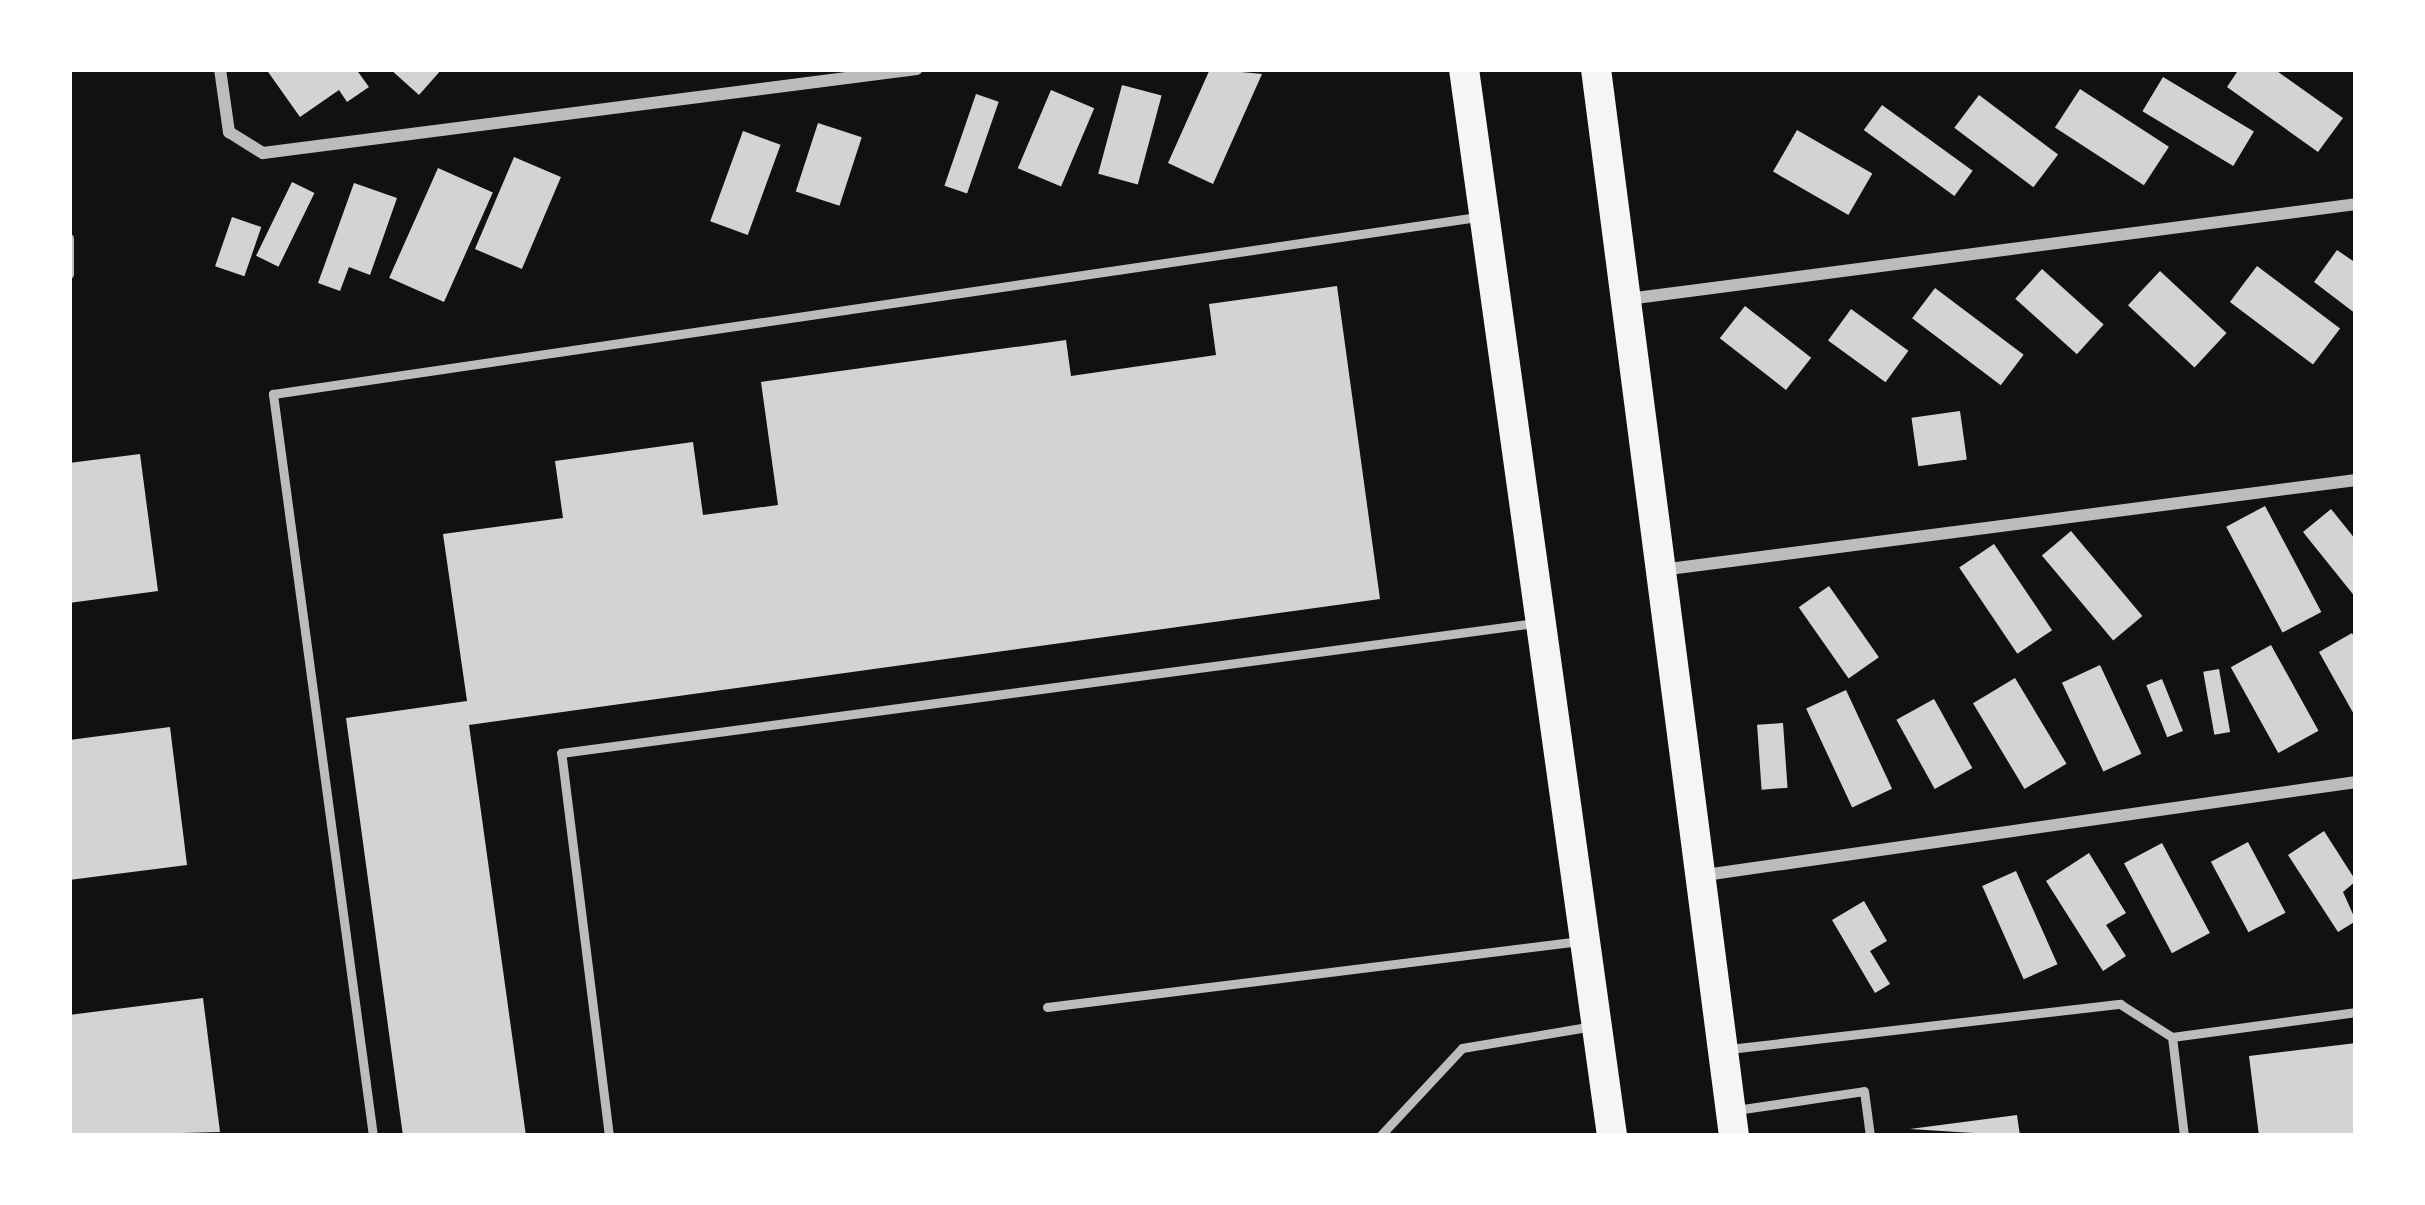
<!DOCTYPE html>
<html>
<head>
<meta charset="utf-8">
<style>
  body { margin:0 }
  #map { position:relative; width:2425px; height:1205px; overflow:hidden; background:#111; font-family:"PT Sans",sans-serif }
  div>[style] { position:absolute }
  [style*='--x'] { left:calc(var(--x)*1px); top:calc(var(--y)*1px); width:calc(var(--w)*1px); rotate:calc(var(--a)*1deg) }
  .building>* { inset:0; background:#d3d3d3; transform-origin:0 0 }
  .service>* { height:9px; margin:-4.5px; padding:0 4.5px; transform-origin:4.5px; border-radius:4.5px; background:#bcbcbc }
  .minor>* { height:12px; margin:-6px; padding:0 6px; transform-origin:6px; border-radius:6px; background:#bcbcbc }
  .primary>* { height:30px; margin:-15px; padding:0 15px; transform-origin:15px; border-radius:15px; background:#f5f5f5 }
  span { translate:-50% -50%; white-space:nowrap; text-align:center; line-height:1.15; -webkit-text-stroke:9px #fff; paint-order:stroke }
  .frame { position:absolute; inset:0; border:72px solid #fff; pointer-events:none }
</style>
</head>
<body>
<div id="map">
  <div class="building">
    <i style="clip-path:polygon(266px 69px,356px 69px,369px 87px,347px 102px,339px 90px,300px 117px)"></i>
    <i style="clip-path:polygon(390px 69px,442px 69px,419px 95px)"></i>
    <i style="clip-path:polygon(1210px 69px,1262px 74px,1213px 184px,1168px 163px)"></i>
    <i style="clip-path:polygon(2239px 69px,2274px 69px,2343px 118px,2318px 152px,2227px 87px)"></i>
    <i style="left:2163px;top:77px;width:106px;height:40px;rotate:31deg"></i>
    <i style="left:1122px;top:85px;width:41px;height:92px;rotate:15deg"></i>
    <i style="left:2080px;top:89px;width:106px;height:46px;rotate:33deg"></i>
    <i style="left:1051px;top:90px;width:47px;height:85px;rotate:23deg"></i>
    <i style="left:976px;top:94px;width:24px;height:97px;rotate:19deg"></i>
    <i style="left:1979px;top:95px;width:99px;height:41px;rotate:37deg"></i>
    <i style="left:1882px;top:105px;width:112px;height:31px;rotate:36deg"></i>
    <i style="left:818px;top:123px;width:46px;height:72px;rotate:18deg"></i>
    <i style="left:1797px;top:130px;width:87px;height:48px;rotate:30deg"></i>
    <i style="left:743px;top:131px;width:40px;height:96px;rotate:20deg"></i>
    <i style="left:514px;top:157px;width:51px;height:100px;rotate:23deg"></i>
    <i style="left:438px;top:168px;width:60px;height:120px;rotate:24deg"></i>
    <i style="left:292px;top:182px;width:25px;height:82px;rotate:26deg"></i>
    <i style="clip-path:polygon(354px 183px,397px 198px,370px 275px,349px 267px,340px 291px,318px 283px)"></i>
    <i style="left:232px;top:217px;width:31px;height:52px;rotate:19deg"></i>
    <i style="clip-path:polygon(2337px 250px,2356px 263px,2356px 314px,2314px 282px)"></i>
    <i style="left:2257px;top:266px;width:104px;height:45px;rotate:37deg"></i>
    <i style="left:2042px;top:269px;width:83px;height:40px;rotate:42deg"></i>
    <i style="left:2160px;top:271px;width:91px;height:47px;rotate:43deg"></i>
    <i style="clip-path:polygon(1337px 286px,1380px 599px,469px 725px,526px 1136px,403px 1136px,346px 718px,467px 701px,443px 534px,563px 518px,555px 461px,693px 442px,703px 515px,778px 505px,761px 382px,1066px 340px,1071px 376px,1216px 355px,1209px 304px)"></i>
    <i style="left:1935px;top:288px;width:111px;height:38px;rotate:37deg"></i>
    <i style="left:1745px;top:306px;width:84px;height:41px;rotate:38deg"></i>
    <i style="left:1851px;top:309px;width:71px;height:39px;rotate:36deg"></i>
    <i style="left:1960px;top:411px;width:49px;height:49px;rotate:82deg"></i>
    <i style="clip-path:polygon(140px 454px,158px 591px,69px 603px,69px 463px)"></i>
    <i style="left:2265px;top:506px;width:120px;height:44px;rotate:62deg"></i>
    <i style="clip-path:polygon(2331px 509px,2356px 540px,2356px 598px,2303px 532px)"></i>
    <i style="left:2071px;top:531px;width:111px;height:38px;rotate:50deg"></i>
    <i style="left:1994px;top:544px;width:104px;height:42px;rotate:56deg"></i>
    <i style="left:1829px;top:586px;width:87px;height:37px;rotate:55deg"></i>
    <i style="clip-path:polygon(2352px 633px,2356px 641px,2356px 718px,2319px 652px)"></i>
    <i style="left:2271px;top:645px;width:98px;height:46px;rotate:61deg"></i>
    <i style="left:2100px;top:665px;width:98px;height:42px;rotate:65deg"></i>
    <i style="left:2219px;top:669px;width:64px;height:16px;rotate:80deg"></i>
    <i style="left:2015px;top:678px;width:100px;height:49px;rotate:59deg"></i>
    <i style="left:2162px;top:679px;width:56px;height:17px;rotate:68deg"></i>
    <i style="left:1846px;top:690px;width:109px;height:44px;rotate:65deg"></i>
    <i style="left:1934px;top:699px;width:79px;height:43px;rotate:61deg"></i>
    <i style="left:1783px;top:723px;width:65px;height:26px;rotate:86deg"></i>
    <i style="clip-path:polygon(170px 727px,187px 865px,69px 880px,69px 740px)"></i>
    <i style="clip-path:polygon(2324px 831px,2356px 881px,2343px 892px,2356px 921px,2338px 932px,2288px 855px)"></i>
    <i style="left:2248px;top:842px;width:80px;height:42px;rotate:62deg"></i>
    <i style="left:2162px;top:843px;width:102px;height:43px;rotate:62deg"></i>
    <i style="clip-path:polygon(2089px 853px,2126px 913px,2106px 925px,2126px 956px,2103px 971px,2046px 881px)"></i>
    <i style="left:2016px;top:871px;width:102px;height:37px;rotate:66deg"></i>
    <i style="clip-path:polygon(1864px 901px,1887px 941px,1870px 951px,1890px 984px,1875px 993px,1832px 920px)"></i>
    <i style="clip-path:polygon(203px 998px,220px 1132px,69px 1136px,69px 1015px)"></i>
    <i style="clip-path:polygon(2356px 1043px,2356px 1136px,2259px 1136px,2249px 1056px)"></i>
    <i style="clip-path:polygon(2017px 1115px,2020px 1136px,1910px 1129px)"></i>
  </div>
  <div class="service">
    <i style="--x:69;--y:238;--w:36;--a:90"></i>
    <i style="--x:1047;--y:1007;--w:537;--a:-7.06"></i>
    <i style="--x:1729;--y:1049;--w:394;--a:-6.6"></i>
    <i style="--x:2120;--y:1004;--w:62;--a:32.4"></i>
    <i style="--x:1736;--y:1110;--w:129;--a:-8.4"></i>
    <i style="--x:1864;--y:1091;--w:45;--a:82.4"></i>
    <i style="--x:373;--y:1136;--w:749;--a:-97.68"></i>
    <i style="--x:273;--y:394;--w:1217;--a:-8.36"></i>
    <i style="--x:609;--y:1136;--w:386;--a:-97.1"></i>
    <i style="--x:561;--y:753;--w:983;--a:-7.6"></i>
    <i style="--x:1380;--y:1136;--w:120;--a:-47"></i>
    <i style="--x:1462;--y:1048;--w:133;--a:-9.5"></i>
    <i style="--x:2184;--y:1136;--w:100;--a:-96.9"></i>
    <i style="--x:2172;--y:1037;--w:186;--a:-7.7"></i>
  </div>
  <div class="minor">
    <i style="--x:220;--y:69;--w:64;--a:81.9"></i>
    <i style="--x:229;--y:132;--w:40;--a:32"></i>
    <i style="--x:263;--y:153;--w:659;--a:-7.32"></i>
    <i style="--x:1628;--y:299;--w:734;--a:-7.43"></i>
    <i style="--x:1661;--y:570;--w:701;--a:-7.38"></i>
    <i style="--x:1705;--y:875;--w:658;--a:-8.13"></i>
  </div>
  <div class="primary">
    <i style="--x:1464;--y:69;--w:1077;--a:82.1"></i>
    <i style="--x:1596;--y:69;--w:1076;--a:82.63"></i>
  </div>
  <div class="frame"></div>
</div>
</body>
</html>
